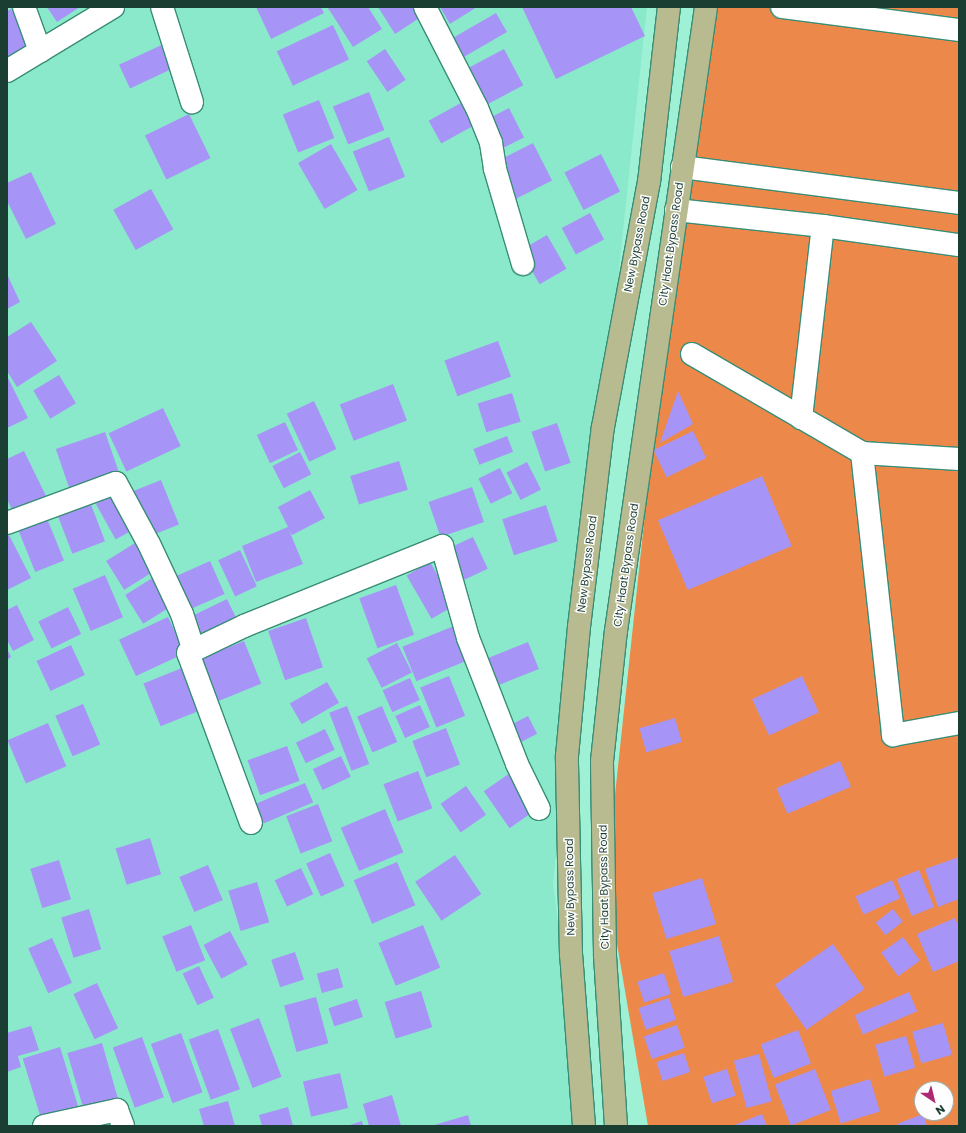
<!DOCTYPE html>
<html>
<head>
<meta charset="utf-8">
<style>
  body { margin:0 }
  #map { position:relative; width:966px; height:1133px; overflow:hidden; background:#9ef1d5; font-family:Poppins,sans-serif }
  div>[style] { position:absolute }
  [style*='--x'] { left:calc(var(--x)*1px); top:calc(var(--y)*1px); width:calc(var(--w)*1px); rotate:calc(var(--a)*1deg) }
  .built>* { inset:0; background:#8ae9ca }
  .forest>* { inset:0; background:#ec894a }
  .building>* { inset:0; background:#a794f7; transform-origin:0 0 }
  .roads { filter:drop-shadow(1px 0 #388d75) drop-shadow(-1px 0 #388d75) drop-shadow(0 1px #388d75) drop-shadow(0 -1px #388d75) }
  .minor>* { height:22px; margin:-11px; padding:0 11px; transform-origin:11px; border-radius:11px; background:#fff }
  .major>* { height:22px; margin:-11px; padding:0 11px; transform-origin:11px; border-radius:11px; background:#b8ba8f }
  span { translate:-50% -50%; white-space:nowrap; text-align:center; line-height:1.15; -webkit-text-stroke:3px #fefefe; paint-order:stroke }
  .street-label { font-size:11px; color:#1b3e33 }
  .frame { position:absolute; inset:0; border:8px solid #1b3e33; pointer-events:none }
  .north { position:absolute; left:914px; top:1081px; width:40px; height:40px; box-sizing:border-box; background:#fefefe; border:1px solid #a3b1ad; border-radius:50%; rotate:145deg; font-size:11px; font-weight:700; line-height:16px; text-align:center; color:#1b3e33 }
  .north::after { content:''; display:block; margin:auto; width:14px; height:18px; background:#ad2973; clip-path:polygon(50% 0,100% 100%,50% 72%,0 100%) }
</style>
</head>
<body>
<div id="map">
  <div class="built">
    <i style="clip-path:polygon(7px 7px,647px 7px,553px 884px,585px 1126px,7px 1126px)"></i>
  </div>
  <div class="forest">
    <i style="clip-path:polygon(evenodd,707px 7px,959px 7px,959px 1126px,648px 1126px,606px 879px,663px 345px,707px 7px,922px 1089px,946px 1089px,946px 1113px,922px 1113px,922px 1089px)"></i>
  </div>
  <div class="building">
    <i style="clip-path:polygon(47px 7px,80px 7px,57px 22px)"></i>
    <i style="clip-path:polygon(256px 7px,321px 7px,324px 13px,271px 39px)"></i>
    <i style="clip-path:polygon(329px 7px,368px 7px,382px 29px,353px 47px,328px 8px)"></i>
    <i style="clip-path:polygon(378px 7px,423px 7px,427px 13px,395px 34px)"></i>
    <i style="clip-path:polygon(440px 7px,477px 7px,450px 24px)"></i>
    <i style="clip-path:polygon(522px 7px,631px 7px,645px 36px,556px 79px)"></i>
    <i style="clip-path:polygon(11px 9px,31px 47px,7px 60px,7px 11px)"></i>
    <i style="left:496px;top:13px;width:22px;height:51px;rotate:60deg"></i>
    <i style="left:333px;top:25px;width:38px;height:62px;rotate:65deg"></i>
    <i style="left:168px;top:42px;width:26px;height:54px;rotate:65deg"></i>
    <i style="left:385px;top:49px;width:37px;height:22px;rotate:56deg"></i>
    <i style="left:504px;top:49px;width:41px;height:41px;rotate:62deg"></i>
    <i style="left:369px;top:92px;width:41px;height:39px;rotate:68deg"></i>
    <i style="left:468px;top:99px;width:26px;height:45px;rotate:61deg"></i>
    <i style="left:319px;top:100px;width:41px;height:39px;rotate:68deg"></i>
    <i style="left:509px;top:108px;width:33px;height:24px;rotate:63deg"></i>
    <i style="left:189px;top:114px;width:49px;height:49px;rotate:64deg"></i>
    <i style="left:389px;top:137px;width:43px;height:39px;rotate:68deg"></i>
    <i style="left:533px;top:143px;width:42px;height:41px;rotate:63deg"></i>
    <i style="left:331px;top:144px;width:53px;height:38px;rotate:60deg"></i>
    <i style="left:601px;top:154px;width:42px;height:41px;rotate:63deg"></i>
    <i style="clip-path:polygon(31px 172px,56px 224px,26px 239px,7px 201px,7px 183px)"></i>
    <i style="left:151px;top:189px;width:46px;height:43px;rotate:61deg"></i>
    <i style="left:590px;top:213px;width:30px;height:32px;rotate:62deg"></i>
    <i style="left:547px;top:235px;width:39px;height:31px;rotate:60deg"></i>
    <i style="clip-path:polygon(7px 274px,20px 302px,7px 309px)"></i>
    <i style="clip-path:polygon(31px 322px,57px 361px,17px 387px,7px 371px,7px 337px)"></i>
    <i style="left:498px;top:341px;width:38px;height:57px;rotate:70deg"></i>
    <i style="left:59px;top:375px;width:33px;height:30px;rotate:59deg"></i>
    <i style="clip-path:polygon(7px 376px,28px 418px,7px 428px)"></i>
    <i style="left:393px;top:384px;width:39px;height:57px;rotate:69deg"></i>
    <i style="clip-path:polygon(678px 391px,693px 424px,660px 443px)"></i>
    <i style="left:512px;top:393px;width:30px;height:36px;rotate:73deg"></i>
    <i style="left:314px;top:401px;width:53px;height:30px;rotate:65deg"></i>
    <i style="left:163px;top:408px;width:42px;height:60px;rotate:65deg"></i>
    <i style="left:285px;top:422px;width:31px;height:31px;rotate:65deg"></i>
    <i style="left:557px;top:423px;width:42px;height:27px;rotate:71deg"></i>
    <i style="left:693px;top:431px;width:30px;height:44px;rotate:64deg"></i>
    <i style="left:105px;top:432px;width:42px;height:52px;rotate:71deg"></i>
    <i style="left:507px;top:436px;width:17px;height:36px;rotate:69deg"></i>
    <i style="clip-path:polygon(24px 451px,47px 498px,14px 514px,7px 499px,7px 459px)"></i>
    <i style="left:300px;top:452px;width:25px;height:31px;rotate:63deg"></i>
    <i style="left:399px;top:461px;width:30px;height:51px;rotate:73deg"></i>
    <i style="left:527px;top:462px;width:31px;height:23px;rotate:63deg"></i>
    <i style="left:500px;top:468px;width:28px;height:24px;rotate:64deg"></i>
    <i style="left:762px;top:476px;width:76px;height:113px;rotate:67deg"></i>
    <i style="left:161px;top:480px;width:48px;height:31px;rotate:68deg"></i>
    <i style="left:472px;top:487px;width:37px;height:46px;rotate:71deg"></i>
    <i style="clip-path:polygon(310px 490px,325px 518px,292px 535px,289px 530px,303px 564px,256px 582px,242px 546px,288px 527px,278px 507px)"></i>
    <i style="left:115px;top:493px;width:41px;height:22px;rotate:61deg"></i>
    <i style="left:90px;top:502px;width:42px;height:35px;rotate:69deg"></i>
    <i style="left:546px;top:505px;width:38px;height:46px;rotate:72deg"></i>
    <i style="left:46px;top:516px;width:48px;height:31px;rotate:68deg"></i>
    <i style="clip-path:polygon(9px 535px,31px 578px,7px 590px,7px 536px)"></i>
    <i style="left:473px;top:537px;width:35px;height:26px;rotate:65deg"></i>
    <i style="left:135px;top:543px;width:34px;height:34px;rotate:58deg"></i>
    <i style="left:240px;top:550px;width:40px;height:24px;rotate:65deg"></i>
    <i style="left:210px;top:561px;width:36px;height:41px;rotate:66deg"></i>
    <i style="left:430px;top:562px;width:50px;height:27px;rotate:60deg"></i>
    <i style="left:105px;top:575px;width:46px;height:35px;rotate:67deg"></i>
    <i style="left:154px;top:577px;width:34px;height:34px;rotate:58deg"></i>
    <i style="left:396px;top:585px;width:53px;height:39px;rotate:70deg"></i>
    <i style="left:227px;top:599px;width:28px;height:47px;rotate:64deg"></i>
    <i style="clip-path:polygon(17px 605px,34px 640px,13px 651px,7px 640px,7px 610px)"></i>
    <i style="left:68px;top:607px;width:30px;height:33px;rotate:64deg"></i>
    <i style="left:168px;top:617px;width:40px;height:54px;rotate:65deg"></i>
    <i style="left:306px;top:618px;width:52px;height:40px;rotate:71deg"></i>
    <i style="left:459px;top:624px;width:37px;height:61px;rotate:68deg"></i>
    <i style="left:244px;top:641px;width:46px;height:46px;rotate:68deg"></i>
    <i style="left:528px;top:642px;width:29px;height:47px;rotate:68deg"></i>
    <i style="left:397px;top:643px;width:33px;height:34px;rotate:63deg"></i>
    <i style="left:71px;top:645px;width:33px;height:38px;rotate:65deg"></i>
    <i style="clip-path:polygon(7px 649px,11px 657px,7px 660px)"></i>
    <i style="left:187px;top:666px;width:46px;height:47px;rotate:68deg"></i>
    <i style="left:449px;top:676px;width:43px;height:31px;rotate:68deg"></i>
    <i style="left:802px;top:676px;width:40px;height:55px;rotate:65deg"></i>
    <i style="left:410px;top:678px;width:24px;height:30px;rotate:66deg"></i>
    <i style="left:327px;top:682px;width:24px;height:43px;rotate:60deg"></i>
    <i style="left:83px;top:704px;width:44px;height:30px;rotate:67deg"></i>
    <i style="left:420px;top:705px;width:24px;height:27px;rotate:66deg"></i>
    <i style="left:347px;top:706px;width:62px;height:19px;rotate:69deg"></i>
    <i style="left:382px;top:706px;width:39px;height:27px;rotate:67deg"></i>
    <i style="left:528px;top:716px;width:20px;height:19px;rotate:63deg"></i>
    <i style="left:675px;top:718px;width:25px;height:37px;rotate:74deg"></i>
    <i style="left:48px;top:723px;width:47px;height:44px;rotate:67deg"></i>
    <i style="left:446px;top:728px;width:39px;height:36px;rotate:69deg"></i>
    <i style="left:325px;top:729px;width:23px;height:32px;rotate:65deg"></i>
    <i style="left:287px;top:746px;width:37px;height:42px;rotate:70deg"></i>
    <i style="left:341px;top:756px;width:23px;height:31px;rotate:65deg"></i>
    <i style="left:840px;top:761px;width:28px;height:69px;rotate:67deg"></i>
    <i style="left:418px;top:771px;width:40px;height:37px;rotate:69deg"></i>
    <i style="left:510px;top:773px;width:45px;height:32px;rotate:55deg"></i>
    <i style="left:305px;top:783px;width:21px;height:54px;rotate:67deg"></i>
    <i style="left:466px;top:786px;width:35px;height:31px;rotate:55deg"></i>
    <i style="left:318px;top:804px;width:40px;height:34px;rotate:69deg"></i>
    <i style="left:385px;top:809px;width:47px;height:48px;rotate:67deg"></i>
    <i style="left:150px;top:838px;width:38px;height:36px;rotate:73deg"></i>
    <i style="left:330px;top:853px;width:36px;height:26px;rotate:66deg"></i>
    <i style="left:455px;top:855px;width:47px;height:48px;rotate:56deg"></i>
    <i style="clip-path:polygon(959px 857px,959px 899px,938px 907px,925px 869px)"></i>
    <i style="left:59px;top:860px;width:41px;height:30px;rotate:73deg"></i>
    <i style="left:397px;top:862px;width:47px;height:47px;rotate:67deg"></i>
    <i style="left:208px;top:865px;width:38px;height:31px;rotate:67deg"></i>
    <i style="left:301px;top:868px;width:29px;height:29px;rotate:65deg"></i>
    <i style="left:919px;top:870px;width:40px;height:24px;rotate:68deg"></i>
    <i style="left:702px;top:878px;width:48px;height:52px;rotate:73deg"></i>
    <i style="left:892px;top:880px;width:20px;height:40px;rotate:66deg"></i>
    <i style="left:257px;top:882px;width:42px;height:30px;rotate:73deg"></i>
    <i style="left:89px;top:909px;width:42px;height:29px;rotate:73deg"></i>
    <i style="left:893px;top:909px;width:16px;height:22px;rotate:52deg"></i>
    <i style="clip-path:polygon(955px 918px,959px 928px,959px 961px,933px 972px,917px 934px)"></i>
    <i style="left:191px;top:925px;width:38px;height:31px;rotate:68deg"></i>
    <i style="left:423px;top:925px;width:46px;height:48px;rotate:68deg"></i>
    <i style="left:230px;top:931px;width:38px;height:30px;rotate:62deg"></i>
    <i style="left:719px;top:936px;width:48px;height:52px;rotate:73deg"></i>
    <i style="left:903px;top:937px;width:29px;height:27px;rotate:54deg"></i>
    <i style="left:52px;top:938px;width:49px;height:26px;rotate:66deg"></i>
    <i style="left:833px;top:944px;width:55px;height:71px;rotate:55deg"></i>
    <i style="left:295px;top:952px;width:29px;height:25px;rotate:72deg"></i>
    <i style="left:199px;top:966px;width:35px;height:18px;rotate:65deg"></i>
    <i style="left:338px;top:968px;width:20px;height:22px;rotate:75deg"></i>
    <i style="left:664px;top:973px;width:22px;height:28px;rotate:72deg"></i>
    <i style="left:97px;top:983px;width:50px;height:26px;rotate:65deg"></i>
    <i style="left:421px;top:991px;width:38px;height:38px;rotate:73deg"></i>
    <i style="left:909px;top:992px;width:21px;height:59px;rotate:67deg"></i>
    <i style="left:316px;top:997px;width:48px;height:33px;rotate:75deg"></i>
    <i style="left:669px;top:998px;width:23px;height:32px;rotate:72deg"></i>
    <i style="left:357px;top:999px;width:19px;height:30px;rotate:72deg"></i>
    <i style="left:259px;top:1018px;width:63px;height:31px;rotate:69deg"></i>
    <i style="left:943px;top:1023px;width:33px;height:32px;rotate:74deg"></i>
    <i style="left:677px;top:1025px;width:24px;height:35px;rotate:71deg"></i>
    <i style="clip-path:polygon(31px 1026px,39px 1050px,18px 1056px,21px 1067px,7px 1072px,7px 1033px)"></i>
    <i style="left:218px;top:1029px;width:64px;height:31px;rotate:70deg"></i>
    <i style="left:798px;top:1030px;width:36px;height:40px;rotate:69deg"></i>
    <i style="left:181px;top:1033px;width:63px;height:32px;rotate:70deg"></i>
    <i style="left:906px;top:1036px;width:33px;height:32px;rotate:74deg"></i>
    <i style="left:142px;top:1037px;width:64px;height:31px;rotate:70deg"></i>
    <i style="left:102px;top:1043px;width:62px;height:36px;rotate:74deg"></i>
    <i style="left:60px;top:1047px;width:67px;height:39px;rotate:73deg"></i>
    <i style="left:684px;top:1053px;width:20px;height:29px;rotate:72deg"></i>
    <i style="left:759px;top:1054px;width:49px;height:26px;rotate:75deg"></i>
    <i style="left:727px;top:1069px;width:28px;height:25px;rotate:72deg"></i>
    <i style="left:815px;top:1069px;width:44px;height:43px;rotate:69deg"></i>
    <i style="left:340px;top:1073px;width:36px;height:38px;rotate:77deg"></i>
    <i style="left:870px;top:1079px;width:34px;height:41px;rotate:73deg"></i>
    <i style="clip-path:polygon(392px 1095px,401px 1126px,369px 1126px,363px 1104px)"></i>
    <i style="clip-path:polygon(228px 1101px,235px 1126px,204px 1126px,199px 1109px)"></i>
    <i style="clip-path:polygon(288px 1107px,293px 1126px,262px 1126px,259px 1115px)"></i>
    <i style="clip-path:polygon(762px 1114px,767px 1126px,732px 1126px)"></i>
    <i style="clip-path:polygon(923px 1114px,927px 1126px,897px 1126px,897px 1124px)"></i>
    <i style="clip-path:polygon(468px 1115px,471px 1126px,431px 1126px)"></i>
    <i style="clip-path:polygon(362px 1121px,363px 1126px,347px 1126px)"></i>
  </div>
  <div class="roads">
    <div class="minor">
      <i style="--x:24;--y:7;--w:47;--a:70"></i>
      <i style="--x:162;--y:7;--w:100;--a:72.5"></i>
      <i style="--x:425;--y:7;--w:114;--a:62.8"></i>
      <i style="--x:477;--y:108;--w:38;--a:68"></i>
      <i style="--x:491;--y:143;--w:26;--a:81"></i>
      <i style="--x:495;--y:169;--w:99;--a:73.6"></i>
      <i style="--x:782;--y:7;--w:178;--a:7.4"></i>
      <i style="--x:7;--y:71;--w:124;--a:-31.1"></i>
      <i style="--x:682;--y:167;--w:279;--a:7.4"></i>
      <i style="--x:676;--y:210;--w:148;--a:6.2"></i>
      <i style="--x:823;--y:226;--w:137;--a:8"></i>
      <i style="--x:692;--y:354;--w:197;--a:30.2"></i>
      <i style="--x:862;--y:453;--w:97;--a:3.5"></i>
      <i style="--x:801;--y:418;--w:193;--a:-83.5"></i>
      <i style="--x:862;--y:453;--w:284;--a:83.7"></i>
      <i style="--x:893;--y:735;--w:67;--a:-10.3"></i>
      <i style="--x:7;--y:523;--w:116;--a:-20.2"></i>
      <i style="--x:116;--y:483;--w:69;--a:61.6"></i>
      <i style="--x:149;--y:544;--w:77;--a:64.8"></i>
      <i style="--x:182;--y:614;--w:38;--a:72"></i>
      <i style="--x:251;--y:823;--w:181;--a:-110.3"></i>
      <i style="--x:188;--y:653;--w:62;--a:-25.7"></i>
      <i style="--x:244;--y:626;--w:214;--a:-22"></i>
      <i style="--x:442;--y:546;--w:96;--a:74.2"></i>
      <i style="--x:468;--y:638;--w:135;--a:68.7"></i>
      <i style="--x:517;--y:764;--w:50;--a:63.9"></i>
      <i style="--x:44;--y:1126;--w:75;--a:-12.4"></i>
      <i style="--x:117;--y:1110;--w:17;--a:69"></i>
    </div>
    <div class="major">
      <i style="--x:584;--y:1126;--w:171;--a:-94.3"></i>
      <i style="--x:571;--y:955;--w:199;--a:-91.2"></i>
      <i style="--x:567;--y:756;--w:130;--a:-84.7"></i>
      <i style="--x:579;--y:627;--w:201;--a:-83.2"></i>
      <i style="--x:603;--y:427;--w:249;--a:-79.4"></i>
      <i style="--x:649;--y:182;--w:176;--a:-83.5"></i>
      <i style="--x:616;--y:1126;--w:172;--a:-93.7"></i>
      <i style="--x:605;--y:954;--w:193;--a:-90.9"></i>
      <i style="--x:602;--y:761;--w:131;--a:-83.9"></i>
      <i style="--x:616;--y:631;--w:630;--a:-81.79"></i>
    </div>
  </div>
  <div class="street-label">
    <span style="left:637px;top:244px;rotate:-79deg">New Bypass Road</span>
    <span style="left:671px;top:244px;rotate:-82deg">City Haat Bypass Road</span>
    <span style="left:587px;top:564px;rotate:-83deg">New Bypass Road</span>
    <span style="left:626px;top:565px;rotate:-82deg">City Haat Bypass Road</span>
    <span style="left:570px;top:887px;rotate:-91deg">New Bypass Road</span>
    <span style="left:604px;top:887px;rotate:-91deg">City Haat Bypass Road</span>
  </div>
  <div class="frame"></div>
  <div class="north">N</div>
</div>
</body>
</html>
